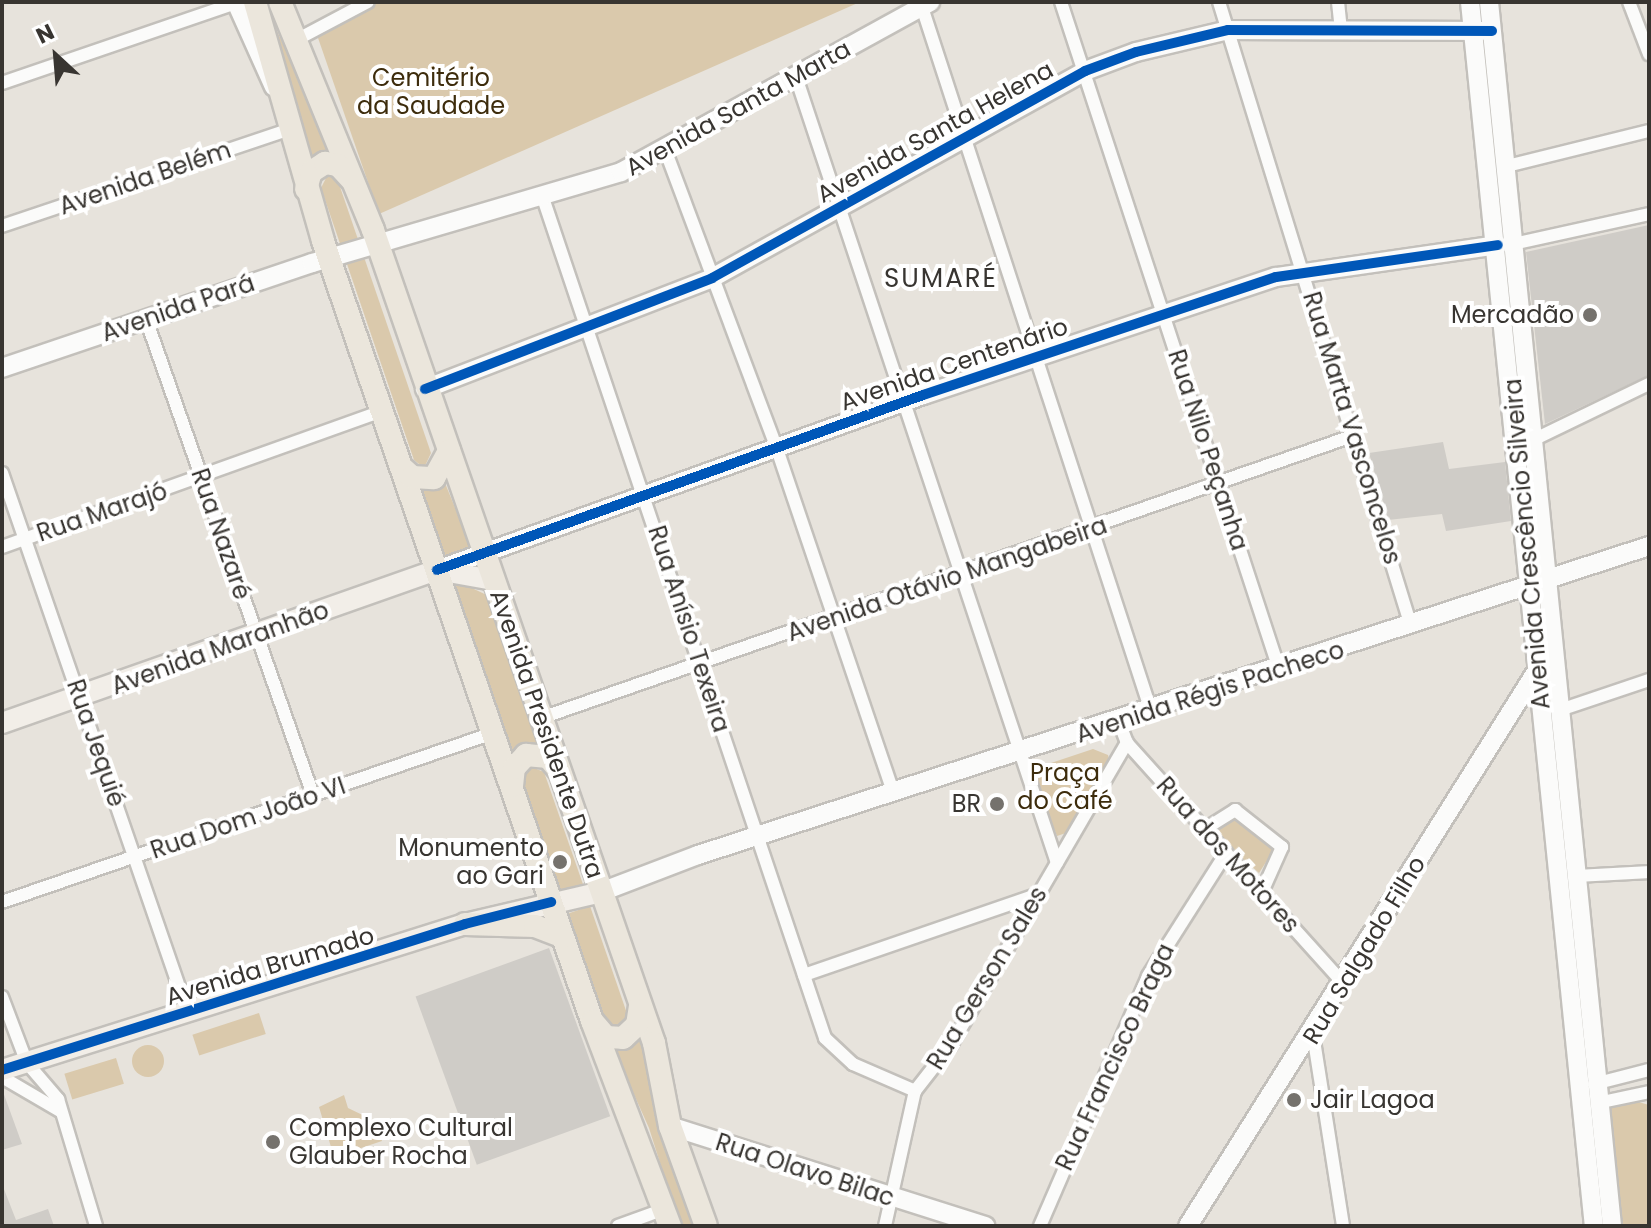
<!DOCTYPE html>
<html>
<head>
<meta charset="utf-8">
<style>
  body { margin:0 }
  #map { position:relative; width:1651px; height:1228px; overflow:hidden; background:#e7e3dc; font-family:Poppins,sans-serif }
  div>[style] { position:absolute }
  [style*='--x'] { left:calc(var(--x)*1px); top:calc(var(--y)*1px); width:calc(var(--w)*1px); rotate:calc(var(--a)*1deg) }
  .green>* { inset:0; background:#dac9ac; transform-origin:0 0 }
  .round { border-radius:50% }
  .building>* { inset:0; background:#cfccc7; transform-origin:0 0 }
  .roads { filter:drop-shadow(2px 0 #c3c0bb) drop-shadow(-2px 0 #c3c0bb) drop-shadow(0 2px #c3c0bb) drop-shadow(0 -2px #c3c0bb) }
  .street>* { height:12px; margin:-6px; padding:0 6px; transform-origin:6px; border-radius:6px; background:#fbfbfa }
  .secondary>* { height:18px; margin:-9px; padding:0 9px; transform-origin:9px; border-radius:9px; background:#fbfbfa }
  .primary>* { height:20px; margin:-10px; padding:0 10px; transform-origin:10px; border-radius:10px; background:#f2eee8 }
  .highway>* { height:22px; margin:-11px; padding:0 11px; transform-origin:11px; border-radius:11px; background:#ebe6dc }
  .cycleway>* { height:10px; margin:-5px; padding:0 5px; transform-origin:5px; border-radius:5px; background:#0057b8 }
  .dots>* { width:22px; height:22px; translate:-50% -50%; box-sizing:border-box; border:4px solid #fff; border-radius:50% }
  span { translate:-50% -50%; white-space:nowrap; text-align:center; line-height:1.15; -webkit-text-stroke:8px #fff; paint-order:stroke }
  .park-label { font-size:24px; color:#3d2c0c }
  .street-label { font-size:24px; color:#383531 }
  .poi-label { font-size:24px; color:#383531 }
  .right { translate:-100% -50%; text-align:right }
  .left { translate:0 -50%; text-align:left }
  .neighbourhood-label { font-size:26px; color:#383531; letter-spacing:2px }
  .frame { position:absolute; inset:0; border:4px solid #383531; pointer-events:none }
  .north { position:absolute; left:16px; top:16px; width:80px; height:80px; -webkit-text-stroke:6px #fff; paint-order:stroke; rotate:334deg; font-size:22px; font-weight:700; line-height:32px; text-align:center; color:#383531 }
  .north::after { content:''; display:block; margin:auto; width:28px; height:36px; background:#383531; clip-path:polygon(50% 0,100% 100%,50% 72%,0 100%) }
</style>
</head>
<body>
<div id="map">
  <div class="green">
    <i style="clip-path:polygon(375px 2px,860px 2px,379px 214px,317px 35px)"></i>
    <i style="clip-path:polygon(273px 23px,333px 147px,307px 158px,290px 101px)"></i>
    <i style="clip-path:polygon(329px 172px,337px 178px,431px 453px,424px 468px,414px 460px,321px 188px)"></i>
    <i style="clip-path:polygon(445px 483px,473px 552px,443px 563px,418px 491px)"></i>
    <i style="clip-path:polygon(446px 576px,491px 597px,540px 742px,510px 753px)"></i>
    <i style="clip-path:polygon(1093px 749px,1108px 755px,1110px 763px,1066px 833px,1057px 836px,1030px 770px)"></i>
    <i style="clip-path:polygon(529px 766px,544px 772px,586px 893px,558px 898px,518px 785px)"></i>
    <i style="clip-path:polygon(1231px 815px,1275px 848px,1259px 873px,1214px 833px)"></i>
    <i style="left:590px;top:906px;width:122px;height:29px;rotate:71deg"></i>
    <i style="left:259px;top:1013px;width:22px;height:70px;rotate:72deg"></i>
    <i style="clip-path:polygon(642px 1039px,695px 1226px,680px 1226px,649px 1128px,615px 1052px)"></i>
    <i class="round" style="left:132px;top:1045px;width:32px;height:32px"></i>
    <i style="left:116px;top:1058px;width:27px;height:54px;rotate:73deg"></i>
    <i style="clip-path:polygon(344px 1095px,348px 1108px,375px 1121px,382px 1141px,334px 1157px,319px 1107px)"></i>
    <i style="clip-path:polygon(1628px 1099px,1649px 1105px,1649px 1226px,1618px 1226px,1607px 1120px,1609px 1108px)"></i>
  </div>
  <div class="building">
    <i style="clip-path:polygon(1649px 225px,1649px 375px,1545px 424px,1526px 252px)"></i>
    <i style="clip-path:polygon(1443px 442px,1449px 469px,1505px 462px,1511px 521px,1446px 531px,1442px 514px,1388px 520px,1369px 453px)"></i>
    <i style="left:549px;top:948px;width:179px;height:142px;rotate:70deg"></i>
    <i style="clip-path:polygon(2px 1089px,22px 1144px,2px 1150px)"></i>
    <i style="clip-path:polygon(2px 1184px,16px 1220px,48px 1209px,54px 1226px,2px 1226px)"></i>
  </div>
  <div class="roads">
    <div class="street">
      <i style="--x:1061;--y:2;--w:702;--a:71.9"></i>
      <i style="--x:1219;--y:2;--w:653;--a:72.9"></i>
      <i style="--x:1338;--y:2;--w:29;--a:84"></i>
      <i style="--x:1629;--y:2;--w:56;--a:69"></i>
      <i style="--x:922;--y:7;--w:740;--a:71.98"></i>
      <i style="--x:298;--y:39;--w:79;--a:-27.9"></i>
      <i style="--x:796;--y:77;--w:828;--a:71.63"></i>
      <i style="--x:2;--y:83;--w:247;--a:-18.9"></i>
      <i style="--x:666;--y:152;--w:314;--a:69.5"></i>
      <i style="--x:776;--y:446;--w:364;--a:71.3"></i>
      <i style="--x:1503;--y:167;--w:150;--a:-13.9"></i>
      <i style="--x:542;--y:195;--w:889;--a:71.44"></i>
      <i style="--x:825;--y:1038;--w:38;--a:43"></i>
      <i style="--x:853;--y:1064;--w:68;--a:23.5"></i>
      <i style="--x:2;--y:226;--w:301;--a:-18.6"></i>
      <i style="--x:1513;--y:244;--w:139;--a:-12.4"></i>
      <i style="--x:146;--y:319;--w:504;--a:70.67"></i>
      <i style="--x:1535;--y:439;--w:127;--a:-25.8"></i>
      <i style="--x:2;--y:473;--w:571;--a:70.99"></i>
      <i style="--x:2;--y:547;--w:404;--a:-19.7"></i>
      <i style="--x:1563;--y:709;--w:91;--a:-18.6"></i>
      <i style="--x:541;--y:718;--w:859;--a:-19.17"></i>
      <i style="--x:1119;--y:722;--w:22;--a:69"></i>
      <i style="--x:1127;--y:743;--w:324;--a:48"></i>
      <i style="--x:1205;--y:829;--w:36;--a:-32"></i>
      <i style="--x:1235;--y:810;--w:60;--a:38.2"></i>
      <i style="--x:1282;--y:847;--w:49;--a:114"></i>
      <i style="--x:1578;--y:876;--w:71;--a:-3.2"></i>
      <i style="--x:2;--y:902;--w:519;--a:-18.99"></i>
      <i style="--x:804;--y:975;--w:249;--a:-19"></i>
      <i style="--x:2;--y:997;--w:71;--a:69.3"></i>
      <i style="--x:27;--y:1063;--w:48;--a:49.3"></i>
      <i style="--x:58;--y:1099;--w:133;--a:73.3"></i>
      <i style="--x:1313;--y:1034;--w:194;--a:81.1"></i>
      <i style="--x:2;--y:1077;--w:67;--a:30.4"></i>
      <i style="--x:1594;--y:1084;--w:57;--a:-14.3"></i>
      <i style="--x:1602;--y:1102;--w:48;--a:-12"></i>
      <i style="--x:618;--y:1226;--w:50;--a:-19.9"></i>
      <i style="--x:885;--y:1226;--w:138;--a:-77.5"></i>
      <i style="--x:915;--y:1091;--w:58;--a:-52"></i>
      <i style="--x:951;--y:1045;--w:350;--a:-59.8"></i>
      <i style="--x:1040;--y:1226;--w:272;--a:-66.6"></i>
      <i style="--x:1148;--y:976;--w:146;--a:-57.6"></i>
    </div>
    <div class="secondary">
      <i style="--x:236;--y:2;--w:93;--a:65.9"></i>
      <i style="--x:1470;--y:2;--w:1230;--a:84.22"></i>
      <i style="--x:1489;--y:2;--w:1230;--a:84.26"></i>
      <i style="--x:2;--y:368;--w:327;--a:-18.7"></i>
      <i style="--x:312;--y:263;--w:322;--a:-16.4"></i>
      <i style="--x:621;--y:172;--w:353;--a:-28.8"></i>
      <i style="--x:425;--y:389;--w:308;--a:-21.1"></i>
      <i style="--x:712;--y:278;--w:427;--a:-29"></i>
      <i style="--x:1085;--y:71;--w:54;--a:-20.4"></i>
      <i style="--x:1136;--y:52;--w:95;--a:-13.4"></i>
      <i style="--x:1228;--y:30;--w:254;--a:0.2"></i>
      <i style="--x:437;--y:570;--w:517;--a:-19.8"></i>
      <i style="--x:923;--y:395;--w:372;--a:-18.5"></i>
      <i style="--x:1276;--y:277;--w:224;--a:-8.2"></i>
      <i style="--x:601;--y:892;--w:104;--a:-20.9"></i>
      <i style="--x:698;--y:855;--w:1000;--a:-18"></i>
      <i style="--x:670;--y:1126;--w:331;--a:17.6"></i>
      <i style="--x:1188;--y:1226;--w:654;--a:-57.86"></i>
    </div>
    <div class="primary">
      <i style="--x:2;--y:723;--w:461;--a:-19.4"></i>
      <i style="--x:437;--y:570;--w:57;--a:10.1"></i>
      <i style="--x:2;--y:1070;--w:485;--a:-17.5"></i>
      <i style="--x:465;--y:924;--w:140;--a:-13.2"></i>
    </div>
    <div class="highway">
      <i style="--x:255;--y:2;--w:248;--a:74.1"></i>
      <i style="--x:323;--y:241;--w:825;--a:70.97"></i>
      <i style="--x:592;--y:1021;--w:219;--a:69.2"></i>
      <i style="--x:280;--y:2;--w:246;--a:67.8"></i>
      <i style="--x:373;--y:230;--w:860;--a:70.93"></i>
      <i style="--x:654;--y:1043;--w:85;--a:79.1"></i>
      <i style="--x:670;--y:1126;--w:106;--a:70.2"></i>
      <i style="--x:306;--y:189;--w:18;--a:-74"></i>
      <i style="--x:311;--y:172;--w:17;--a:-33"></i>
      <i style="--x:325;--y:163;--w:13;--a:9"></i>
      <i style="--x:338;--y:165;--w:19;--a:47"></i>
      <i style="--x:401;--y:467;--w:15;--a:42"></i>
      <i style="--x:412;--y:477;--w:22;--a:3"></i>
      <i style="--x:434;--y:478;--w:31;--a:-61"></i>
      <i style="--x:512;--y:786;--w:18;--a:-84"></i>
      <i style="--x:514;--y:768;--w:18;--a:-47"></i>
      <i style="--x:526;--y:755;--w:22;--a:5"></i>
      <i style="--x:548;--y:757;--w:17;--a:50"></i>
      <i style="--x:465;--y:924;--w:70;--a:1.6"></i>
      <i style="--x:535;--y:926;--w:30;--a:21"></i>
      <i style="--x:593;--y:1022;--w:20;--a:49"></i>
      <i style="--x:606;--y:1037;--w:17;--a:3"></i>
      <i style="--x:623;--y:1038;--w:19;--a:-43"></i>
      <i style="--x:637;--y:1025;--w:20;--a:-81"></i>
    </div>
  </div>
  <div class="cycleway">
    <i style="--x:425;--y:389;--w:308;--a:-21.1"></i>
    <i style="--x:712;--y:278;--w:427;--a:-29"></i>
    <i style="--x:1085;--y:71;--w:54;--a:-20.4"></i>
    <i style="--x:1136;--y:52;--w:95;--a:-13.4"></i>
    <i style="--x:1228;--y:30;--w:264;--a:0.2"></i>
    <i style="--x:437;--y:570;--w:517;--a:-19.8"></i>
    <i style="--x:923;--y:395;--w:372;--a:-18.5"></i>
    <i style="--x:1276;--y:277;--w:224;--a:-8.2"></i>
    <i style="--x:2;--y:1070;--w:485;--a:-17.5"></i>
    <i style="--x:465;--y:924;--w:89;--a:-14.3"></i>
  </div>
  <div class="dots">
    <i style="left:1590px;top:315px;background:#75726d"></i>
    <i style="left:997px;top:804px;background:#75726d"></i>
    <i style="left:560px;top:862px;background:#75726d"></i>
    <i style="left:1294px;top:1100px;background:#75726d"></i>
    <i style="left:273px;top:1142px;background:#75726d"></i>
  </div>
  <div class="park-label">
    <span style="left:431px;top:92px">Cemitério<br>da Saudade</span>
    <span style="left:1065px;top:787px">Praça<br>do Café</span>
  </div>
  <div class="street-label">
    <span style="left:738px;top:108px;rotate:-29deg">Avenida Santa Marta</span>
    <span style="left:935px;top:132px;rotate:-29deg">Avenida Santa Helena</span>
    <span style="left:145px;top:178px;rotate:-19deg">Avenida Belém</span>
    <span style="left:178px;top:308px;rotate:-19deg">Avenida Pará</span>
    <span style="left:954px;top:364px;rotate:-19deg">Avenida Centenário</span>
    <span style="left:1352px;top:428px;rotate:73deg">Rua Marta Vasconcelos</span>
    <span style="left:1208px;top:450px;rotate:72deg">Rua Nilo Peçanha</span>
    <span style="left:102px;top:512px;rotate:-19deg">Rua Marajó</span>
    <span style="left:221px;top:534px;rotate:71deg">Rua Nazaré</span>
    <span style="left:1527px;top:544px;rotate:-95deg">Avenida Crescêncio Silveira</span>
    <span style="left:947px;top:579px;rotate:-19deg">Avenida Otávio Mangabeira</span>
    <span style="left:689px;top:629px;rotate:72deg">Rua Anísio Texeira</span>
    <span style="left:220px;top:648px;rotate:-20deg">Avenida Maranhão</span>
    <span style="left:1210px;top:692px;rotate:-18deg">Avenida Régis Pacheco</span>
    <span style="left:547px;top:734px;rotate:71deg">Avenida Presidente Dutra</span>
    <span style="left:96px;top:743px;rotate:71deg">Rua Jequié</span>
    <span style="left:248px;top:818px;rotate:-19deg">Rua Dom João VI</span>
    <span style="left:1228px;top:855px;rotate:48deg">Rua dos Motores</span>
    <span style="left:1364px;top:950px;rotate:-59deg">Rua Salgado Filho</span>
    <span style="left:270px;top:966px;rotate:-17deg">Avenida Brumado</span>
    <span style="left:987px;top:978px;rotate:-59deg">Rua Gerson Sales</span>
    <span style="left:1115px;top:1057px;rotate:-65deg">Rua Francisco Braga</span>
    <span style="left:805px;top:1170px;rotate:18deg">Rua Olavo Bilac</span>
  </div>
  <div class="poi-label">
    <span class="right" style="left:1574px;top:315px">Mercadão</span>
    <span class="right" style="left:981px;top:804px">BR</span>
    <span class="right" style="left:544px;top:862px">Monumento<br>ao Gari</span>
    <span class="left" style="left:1310px;top:1100px">Jair Lagoa</span>
    <span class="left" style="left:289px;top:1142px">Complexo Cultural<br>Glauber Rocha</span>
  </div>
  <div class="neighbourhood-label">
    <span style="left:941px;top:279px">SUMARÉ</span>
  </div>
  <div class="frame"></div>
  <div class="north">N</div>
</div>
</body>
</html>
